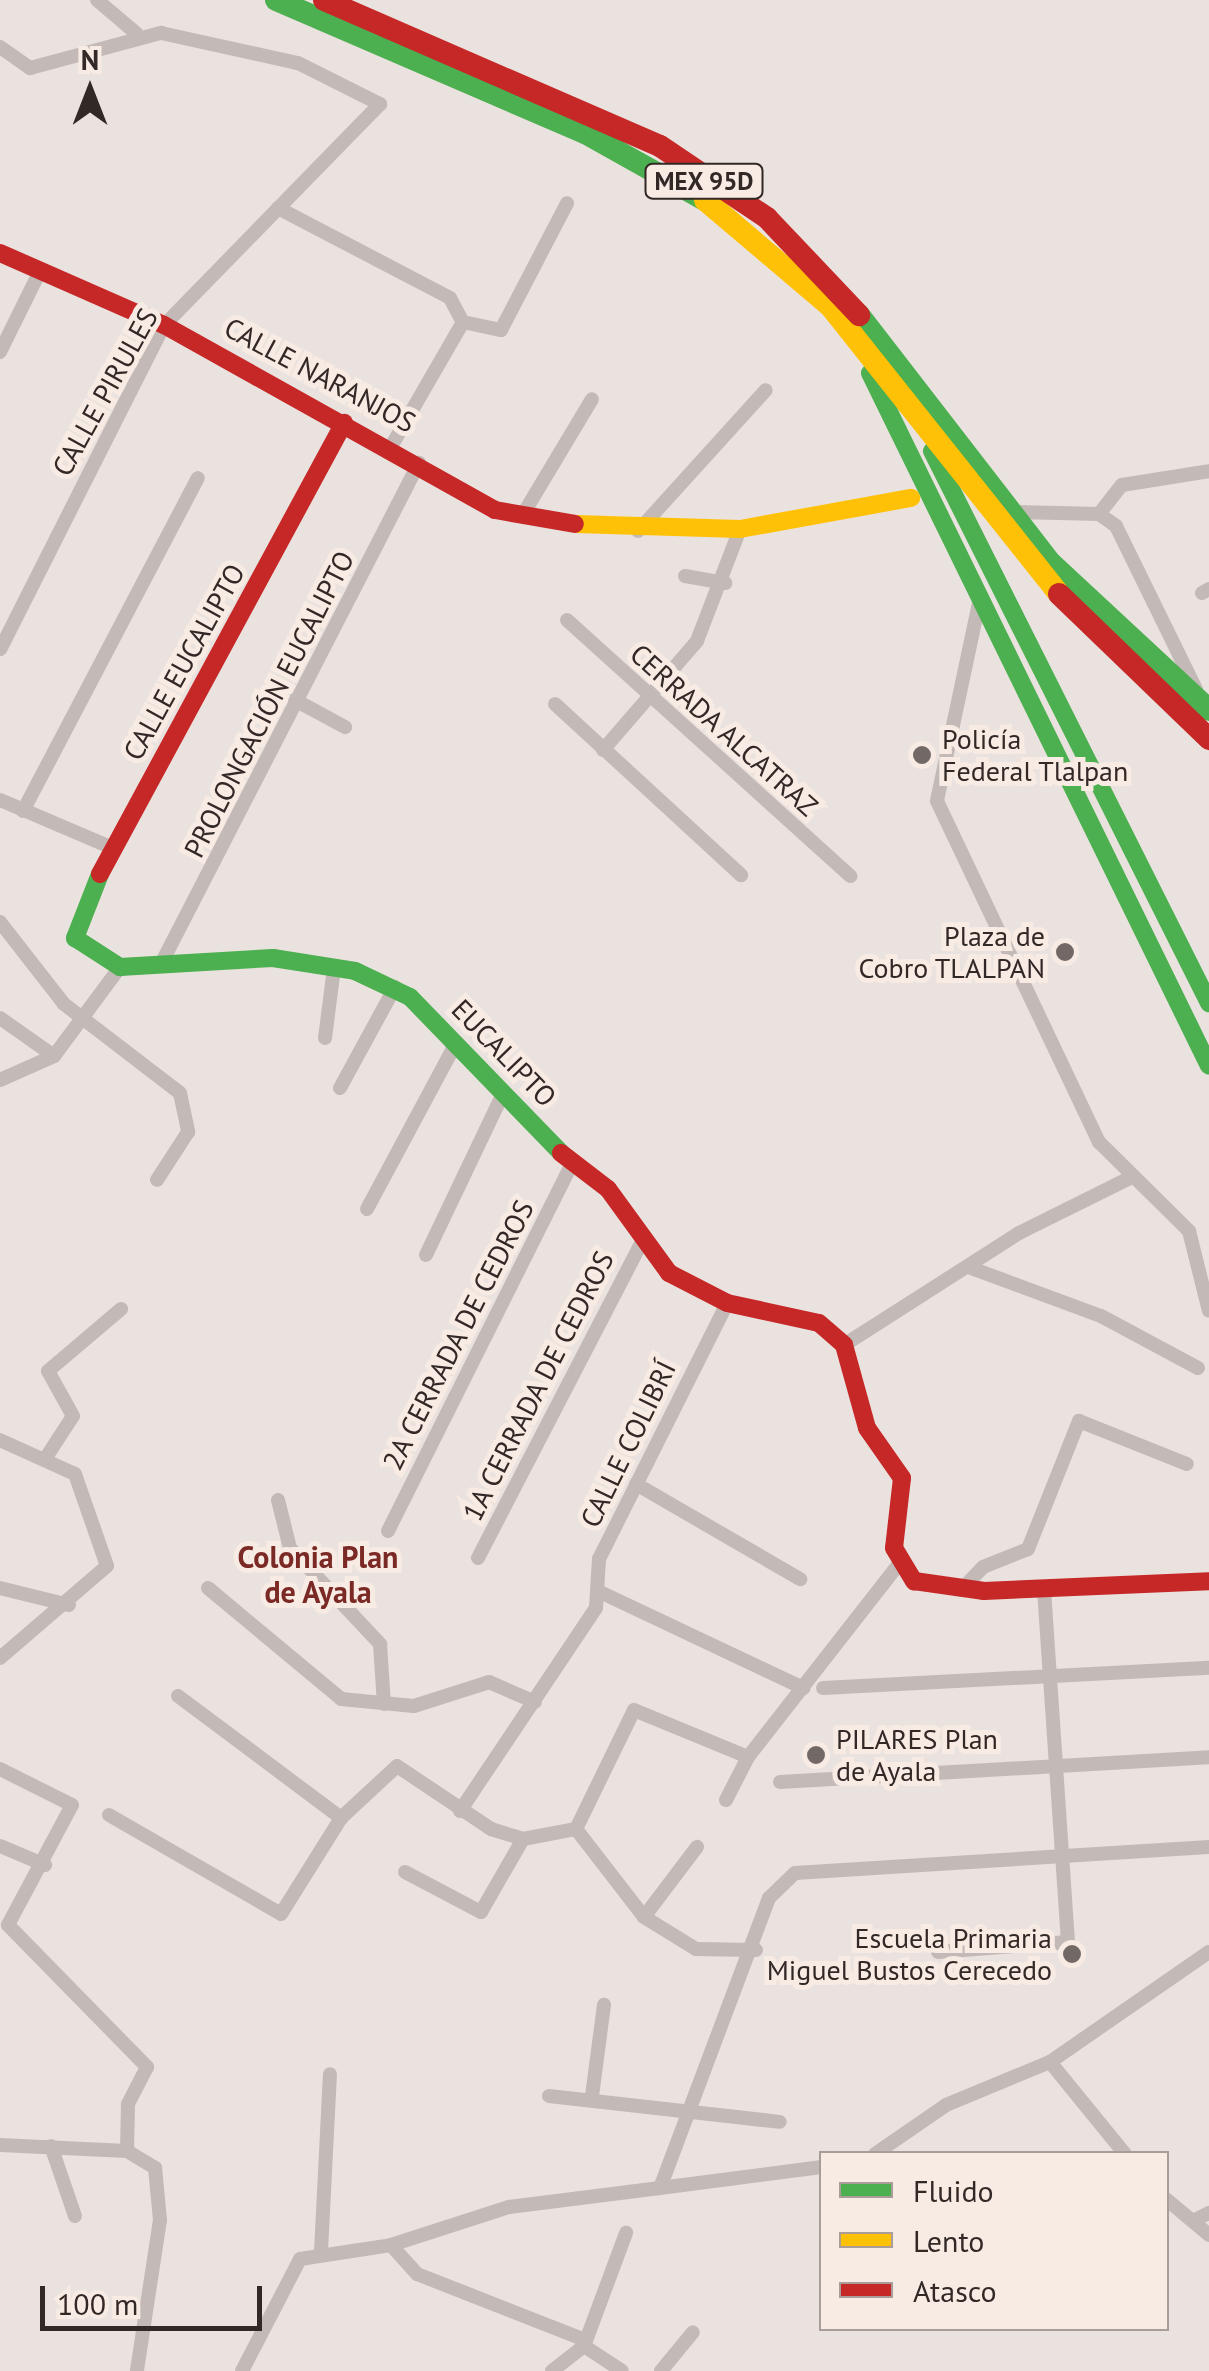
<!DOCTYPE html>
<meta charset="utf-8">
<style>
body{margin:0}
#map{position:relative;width:1209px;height:2371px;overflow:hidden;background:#eae2de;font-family:"PT Sans",sans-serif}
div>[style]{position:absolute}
.street>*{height:14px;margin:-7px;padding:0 7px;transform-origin:7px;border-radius:7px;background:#c3bab7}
.fast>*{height:18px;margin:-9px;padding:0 9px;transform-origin:9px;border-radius:9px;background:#4caf50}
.slow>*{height:18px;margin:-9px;padding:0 9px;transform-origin:9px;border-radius:9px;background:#ffc107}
.jam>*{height:18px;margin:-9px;padding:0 9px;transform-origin:9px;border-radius:9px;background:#c62828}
.fast-bridge>*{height:22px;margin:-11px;padding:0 11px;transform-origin:11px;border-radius:11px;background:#4caf50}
.slow-bridge>*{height:22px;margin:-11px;padding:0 11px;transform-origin:11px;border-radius:11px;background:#ffc107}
.jam-bridge>*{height:22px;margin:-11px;padding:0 11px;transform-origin:11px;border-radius:11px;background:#c62828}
.dots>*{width:28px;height:28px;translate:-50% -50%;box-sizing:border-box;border:5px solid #f7ebe4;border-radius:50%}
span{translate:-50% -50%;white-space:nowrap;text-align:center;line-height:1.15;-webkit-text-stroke:10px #f7ebe4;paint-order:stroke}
.shield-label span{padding:2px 8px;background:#f7ebe4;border:2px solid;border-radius:8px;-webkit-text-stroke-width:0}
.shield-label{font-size:25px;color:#322826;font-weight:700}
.street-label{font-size:28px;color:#322826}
.poi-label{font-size:28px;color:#322826}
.left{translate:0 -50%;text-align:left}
.right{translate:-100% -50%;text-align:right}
.neighbourhood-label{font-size:30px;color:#7b2925;font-weight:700}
.legend{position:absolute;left:819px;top:2151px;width:350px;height:180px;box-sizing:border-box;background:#f7ebe4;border:2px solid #a89d98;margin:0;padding:12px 18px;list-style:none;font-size:30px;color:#322826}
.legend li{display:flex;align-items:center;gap:20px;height:50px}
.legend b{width:50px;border:2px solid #a89d98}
.north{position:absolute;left:40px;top:40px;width:100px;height:100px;-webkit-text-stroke:8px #f7ebe4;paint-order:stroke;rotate:0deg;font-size:28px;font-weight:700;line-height:40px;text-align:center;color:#322826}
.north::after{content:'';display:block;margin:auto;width:35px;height:45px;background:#322826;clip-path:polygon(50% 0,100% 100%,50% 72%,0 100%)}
.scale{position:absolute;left:40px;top:2286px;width:222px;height:45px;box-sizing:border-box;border:5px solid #322826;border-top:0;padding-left:12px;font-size:30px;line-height:35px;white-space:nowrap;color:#322826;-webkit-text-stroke:8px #f7ebe4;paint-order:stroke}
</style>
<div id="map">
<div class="street">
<div style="left:97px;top:0;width:52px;rotate:40.4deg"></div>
<div style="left:0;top:47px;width:37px;rotate:35deg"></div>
<div style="left:30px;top:68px;width:136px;rotate:-15deg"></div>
<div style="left:161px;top:33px;width:140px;rotate:12.4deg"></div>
<div style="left:298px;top:63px;width:92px;rotate:26.6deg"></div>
<div style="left:380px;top:104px;width:309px;rotate:134.3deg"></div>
<div style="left:164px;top:325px;width:363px;rotate:116.8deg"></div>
<div style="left:278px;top:208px;width:194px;rotate:27.6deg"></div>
<div style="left:450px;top:298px;width:27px;rotate:62deg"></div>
<div style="left:463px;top:322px;width:39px;rotate:12deg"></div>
<div style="left:501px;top:330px;width:143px;rotate:-62.5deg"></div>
<div style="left:0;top:352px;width:90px;rotate:-63.7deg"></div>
<div style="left:392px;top:445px;width:142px;rotate:-60deg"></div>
<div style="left:1014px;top:512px;width:85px;rotate:1.3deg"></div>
<div style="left:1099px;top:514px;width:21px;rotate:35deg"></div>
<div style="left:1116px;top:526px;width:182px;rotate:63.9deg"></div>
<div style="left:1099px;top:514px;width:37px;rotate:-52deg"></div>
<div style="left:1122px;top:485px;width:88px;rotate:-9.1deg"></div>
<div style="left:522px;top:516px;width:136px;rotate:-59.1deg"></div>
<div style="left:638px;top:531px;width:190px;rotate:-47.8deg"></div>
<div style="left:685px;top:576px;width:41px;rotate:9.9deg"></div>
<div style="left:1202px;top:593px;width:8px;rotate:-30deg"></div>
<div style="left:979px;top:603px;width:202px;rotate:102deg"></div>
<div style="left:937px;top:801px;width:378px;rotate:64.6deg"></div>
<div style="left:1099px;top:1142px;width:127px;rotate:44.7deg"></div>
<div style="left:1189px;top:1231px;width:82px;rotate:76deg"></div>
<div style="left:567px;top:620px;width:382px;rotate:42.1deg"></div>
<div style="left:295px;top:700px;width:57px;rotate:28.4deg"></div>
<div style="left:555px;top:704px;width:253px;rotate:42.6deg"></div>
<div style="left:603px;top:750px;width:144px;rotate:-49.2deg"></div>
<div style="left:697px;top:641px;width:120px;rotate:-69deg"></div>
<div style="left:0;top:800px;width:125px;rotate:23.1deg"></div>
<div style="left:23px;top:811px;width:376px;rotate:-62.3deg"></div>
<div style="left:0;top:922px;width:104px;rotate:52deg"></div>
<div style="left:64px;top:1004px;width:146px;rotate:37.5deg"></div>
<div style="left:180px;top:1093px;width:40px;rotate:78deg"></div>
<div style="left:188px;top:1132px;width:57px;rotate:122.9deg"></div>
<div style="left:160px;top:966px;width:566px;rotate:-62.76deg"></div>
<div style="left:0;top:1018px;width:66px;rotate:35.1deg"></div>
<div style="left:325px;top:1038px;width:71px;rotate:-82.7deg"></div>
<div style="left:0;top:1080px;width:59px;rotate:-24deg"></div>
<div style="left:54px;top:1056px;width:111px;rotate:-53.4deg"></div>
<div style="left:340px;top:1088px;width:115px;rotate:-61.4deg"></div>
<div style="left:367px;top:1209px;width:184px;rotate:-61.8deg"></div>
<div style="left:426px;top:1255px;width:176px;rotate:-64.5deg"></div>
<div style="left:971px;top:1268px;width:139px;rotate:20.3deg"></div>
<div style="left:1101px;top:1316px;width:110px;rotate:28.2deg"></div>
<div style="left:844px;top:1345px;width:208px;rotate:-32.6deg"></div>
<div style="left:1019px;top:1233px;width:124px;rotate:-26.4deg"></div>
<div style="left:0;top:1440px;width:82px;rotate:24.4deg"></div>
<div style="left:75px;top:1474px;width:97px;rotate:70.8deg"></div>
<div style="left:107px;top:1566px;width:141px;rotate:139.3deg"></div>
<div style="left:45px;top:1459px;width:51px;rotate:-56.9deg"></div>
<div style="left:73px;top:1416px;width:51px;rotate:-119.1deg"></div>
<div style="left:48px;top:1371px;width:96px;rotate:-40.3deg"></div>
<div style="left:636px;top:1484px;width:190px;rotate:30.1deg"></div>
<div style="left:278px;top:1500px;width:49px;rotate:76deg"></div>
<div style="left:290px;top:1548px;width:132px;rotate:46.8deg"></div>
<div style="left:380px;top:1644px;width:60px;rotate:86.2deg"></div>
<div style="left:388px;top:1531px;width:414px;rotate:-63.4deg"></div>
<div style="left:478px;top:1558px;width:360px;rotate:-62.6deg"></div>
<div style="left:0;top:1588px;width:71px;rotate:13.8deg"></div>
<div style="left:208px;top:1588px;width:173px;rotate:39.8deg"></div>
<div style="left:341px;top:1699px;width:73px;rotate:5.5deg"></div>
<div style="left:414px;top:1706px;width:79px;rotate:-17.7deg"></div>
<div style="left:489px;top:1682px;width:50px;rotate:23.5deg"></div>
<div style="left:961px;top:1590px;width:32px;rotate:-46deg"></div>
<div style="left:983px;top:1567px;width:48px;rotate:-21.8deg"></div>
<div style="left:1028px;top:1549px;width:138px;rotate:-68.3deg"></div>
<div style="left:1079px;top:1421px;width:116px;rotate:21.7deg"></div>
<div style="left:600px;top:1592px;width:225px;rotate:25.3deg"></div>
<div style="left:823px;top:1688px;width:387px;rotate:-3deg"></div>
<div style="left:178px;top:1696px;width:204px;rotate:36.8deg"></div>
<div style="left:341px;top:1818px;width:76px;rotate:-42.9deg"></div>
<div style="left:397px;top:1766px;width:113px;rotate:33.8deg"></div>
<div style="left:491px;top:1829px;width:34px;rotate:17deg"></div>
<div style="left:523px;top:1839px;width:54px;rotate:-10.7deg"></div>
<div style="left:576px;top:1829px;width:111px;rotate:52.3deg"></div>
<div style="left:644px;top:1917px;width:61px;rotate:31.6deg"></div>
<div style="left:696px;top:1949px;width:60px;rotate:1deg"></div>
<div style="left:0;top:1769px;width:80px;rotate:26.6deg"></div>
<div style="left:72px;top:1805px;width:136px;rotate:118.1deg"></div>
<div style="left:8px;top:1925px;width:199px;rotate:45.6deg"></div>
<div style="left:147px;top:2067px;width:42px;rotate:117.2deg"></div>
<div style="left:128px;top:2104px;width:47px;rotate:91.2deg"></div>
<div style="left:780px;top:1782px;width:430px;rotate:-3.3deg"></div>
<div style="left:726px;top:1800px;width:48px;rotate:-62.9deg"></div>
<div style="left:748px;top:1757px;width:245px;rotate:-52deg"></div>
<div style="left:460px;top:1811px;width:244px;rotate:-56.2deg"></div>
<div style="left:596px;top:1608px;width:49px;rotate:-86.5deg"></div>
<div style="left:599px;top:1559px;width:286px;rotate:-63.4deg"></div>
<div style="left:109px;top:1815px;width:198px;rotate:29.9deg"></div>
<div style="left:281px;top:1914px;width:113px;rotate:-58deg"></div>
<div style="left:576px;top:1829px;width:132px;rotate:-64deg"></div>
<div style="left:634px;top:1710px;width:123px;rotate:22.4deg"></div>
<div style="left:0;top:1846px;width:49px;rotate:22.9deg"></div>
<div style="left:405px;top:1872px;width:86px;rotate:27.8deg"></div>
<div style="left:481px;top:1912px;width:84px;rotate:-60.1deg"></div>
<div style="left:644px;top:1917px;width:88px;rotate:-52.9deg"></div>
<div style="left:938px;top:1952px;width:130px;rotate:-4.4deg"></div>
<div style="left:1068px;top:1942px;width:354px;rotate:-93.9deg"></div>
<div style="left:1050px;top:2062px;width:119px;rotate:50.8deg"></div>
<div style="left:549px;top:2096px;width:232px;rotate:6.4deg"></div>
<div style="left:592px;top:2096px;width:92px;rotate:-82.5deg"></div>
<div style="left:0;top:2145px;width:127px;rotate:2.7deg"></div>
<div style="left:127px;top:2151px;width:33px;rotate:31deg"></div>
<div style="left:155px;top:2168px;width:52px;rotate:84.5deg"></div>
<div style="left:160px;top:2220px;width:153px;rotate:98.7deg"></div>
<div style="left:51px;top:2146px;width:74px;rotate:71.1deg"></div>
<div style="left:875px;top:2154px;width:86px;rotate:-34.6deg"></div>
<div style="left:946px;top:2105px;width:113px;rotate:-22.5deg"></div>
<div style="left:1050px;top:2062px;width:193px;rotate:-34.7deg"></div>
<div style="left:660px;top:2188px;width:163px;rotate:-7.4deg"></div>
<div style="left:1166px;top:2199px;width:56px;rotate:39.9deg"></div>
<div style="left:1195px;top:2220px;width:16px;rotate:-27deg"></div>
<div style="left:391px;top:2245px;width:39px;rotate:48deg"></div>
<div style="left:417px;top:2274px;width:180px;rotate:21.4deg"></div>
<div style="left:321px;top:2251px;width:177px;rotate:-87.1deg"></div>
<div style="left:584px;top:2346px;width:45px;rotate:33.3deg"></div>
<div style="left:242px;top:2371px;width:126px;rotate:-62.6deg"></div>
<div style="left:300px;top:2259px;width:92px;rotate:-8.7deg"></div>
<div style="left:391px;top:2245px;width:124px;rotate:-17.9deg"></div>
<div style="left:509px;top:2207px;width:152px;rotate:-7.2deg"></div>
<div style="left:660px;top:2188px;width:310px;rotate:-69.4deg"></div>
<div style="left:769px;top:1898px;width:36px;rotate:-44deg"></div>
<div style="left:795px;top:1873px;width:415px;rotate:-3.6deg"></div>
<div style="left:552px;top:2371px;width:41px;rotate:-38deg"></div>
<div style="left:584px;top:2346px;width:121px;rotate:-69.6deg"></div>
<div style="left:661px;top:2371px;width:50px;rotate:-50.6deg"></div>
</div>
<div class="fast">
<div style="left:870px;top:373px;width:771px;rotate:63.93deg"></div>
<div style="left:932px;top:451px;width:618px;rotate:63.35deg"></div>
<div style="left:100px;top:874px;width:69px;rotate:111.3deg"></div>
<div style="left:75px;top:938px;width:54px;rotate:32.8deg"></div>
<div style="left:120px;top:967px;width:153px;rotate:-3.4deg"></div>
<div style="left:273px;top:958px;width:83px;rotate:9deg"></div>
<div style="left:355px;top:971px;width:61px;rotate:25.3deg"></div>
<div style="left:410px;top:997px;width:217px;rotate:45.9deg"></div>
</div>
<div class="slow">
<div style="left:575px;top:524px;width:165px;rotate:1.7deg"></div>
<div style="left:740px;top:529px;width:174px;rotate:-10.3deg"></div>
</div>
<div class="jam">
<div style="left:0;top:253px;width:179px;rotate:23.7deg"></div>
<div style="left:164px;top:325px;width:379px;rotate:29.2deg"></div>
<div style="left:495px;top:510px;width:81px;rotate:9.9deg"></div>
<div style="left:100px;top:874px;width:513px;rotate:-61.59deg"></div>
<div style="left:561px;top:1153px;width:59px;rotate:37.5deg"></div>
<div style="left:608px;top:1189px;width:104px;rotate:54deg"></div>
<div style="left:669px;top:1273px;width:65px;rotate:27.3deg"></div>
<div style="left:727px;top:1303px;width:94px;rotate:12.3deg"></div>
<div style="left:819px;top:1323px;width:33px;rotate:41deg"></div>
<div style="left:844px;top:1345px;width:86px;rotate:74.5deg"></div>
<div style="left:867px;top:1428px;width:61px;rotate:55deg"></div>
<div style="left:902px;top:1478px;width:70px;rotate:96.5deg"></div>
<div style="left:894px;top:1548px;width:39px;rotate:59deg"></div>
<div style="left:914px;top:1581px;width:71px;rotate:8.1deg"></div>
<div style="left:984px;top:1591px;width:225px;rotate:-2.5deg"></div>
</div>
<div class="fast-bridge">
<div style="left:276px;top:0;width:336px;rotate:23.3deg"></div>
<div style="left:585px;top:133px;width:137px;rotate:29.2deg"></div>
<div style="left:859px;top:315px;width:314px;rotate:52.3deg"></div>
<div style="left:1051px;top:563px;width:216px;rotate:42.9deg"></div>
</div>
<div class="slow-bridge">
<div style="left:705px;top:200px;width:164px;rotate:40.3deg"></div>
<div style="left:830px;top:306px;width:368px;rotate:51.5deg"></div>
</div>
<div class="jam-bridge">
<div style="left:324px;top:0;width:366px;rotate:23.5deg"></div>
<div style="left:660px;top:146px;width:129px;rotate:33.9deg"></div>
<div style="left:767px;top:218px;width:134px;rotate:46.5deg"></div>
<div style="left:1059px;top:594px;width:209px;rotate:44deg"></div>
</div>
<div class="dots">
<div style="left:922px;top:755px;background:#726966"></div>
<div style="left:1065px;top:952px;background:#726966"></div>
<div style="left:816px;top:1755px;background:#726966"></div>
<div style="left:1072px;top:1954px;background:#726966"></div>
</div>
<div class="shield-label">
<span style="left:704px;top:181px">MEX 95D</span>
</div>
<div class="street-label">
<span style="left:320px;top:375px;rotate:28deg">CALLE NARANJOS</span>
<span style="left:105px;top:392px;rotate:-61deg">CALLE PIRULES</span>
<span style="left:184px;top:662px;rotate:-61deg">CALLE EUCALIPTO</span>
<span style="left:269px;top:704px;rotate:-63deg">PROLONGACIÓN EUCALIPTO</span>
<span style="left:724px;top:730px;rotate:42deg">CERRADA ALCATRAZ</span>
<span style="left:504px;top:1053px;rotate:46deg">EUCALIPTO</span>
<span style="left:458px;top:1335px;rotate:-63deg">2A CERRADA DE CEDROS</span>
<span style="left:538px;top:1386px;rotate:-63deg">1A CERRADA DE CEDROS</span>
<span style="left:628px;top:1444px;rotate:-64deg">CALLE COLIBRÍ</span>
</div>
<div class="poi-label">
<span class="left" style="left:942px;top:755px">Policía<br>Federal Tlalpan</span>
<span class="right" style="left:1045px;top:952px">Plaza de<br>Cobro TLALPAN</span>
<span class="left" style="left:836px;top:1755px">PILARES Plan<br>de Ayala</span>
<span class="right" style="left:1052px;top:1954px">Escuela Primaria<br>Miguel Bustos Cerecedo</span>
</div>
<div class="neighbourhood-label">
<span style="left:318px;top:1574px">Colonia Plan<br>de Ayala</span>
</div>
<ul class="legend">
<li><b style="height:12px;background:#4caf50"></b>Fluido</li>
<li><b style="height:12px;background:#ffc107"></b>Lento</li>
<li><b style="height:12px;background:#c62828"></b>Atasco</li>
</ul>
<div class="north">N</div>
<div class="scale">100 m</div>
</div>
